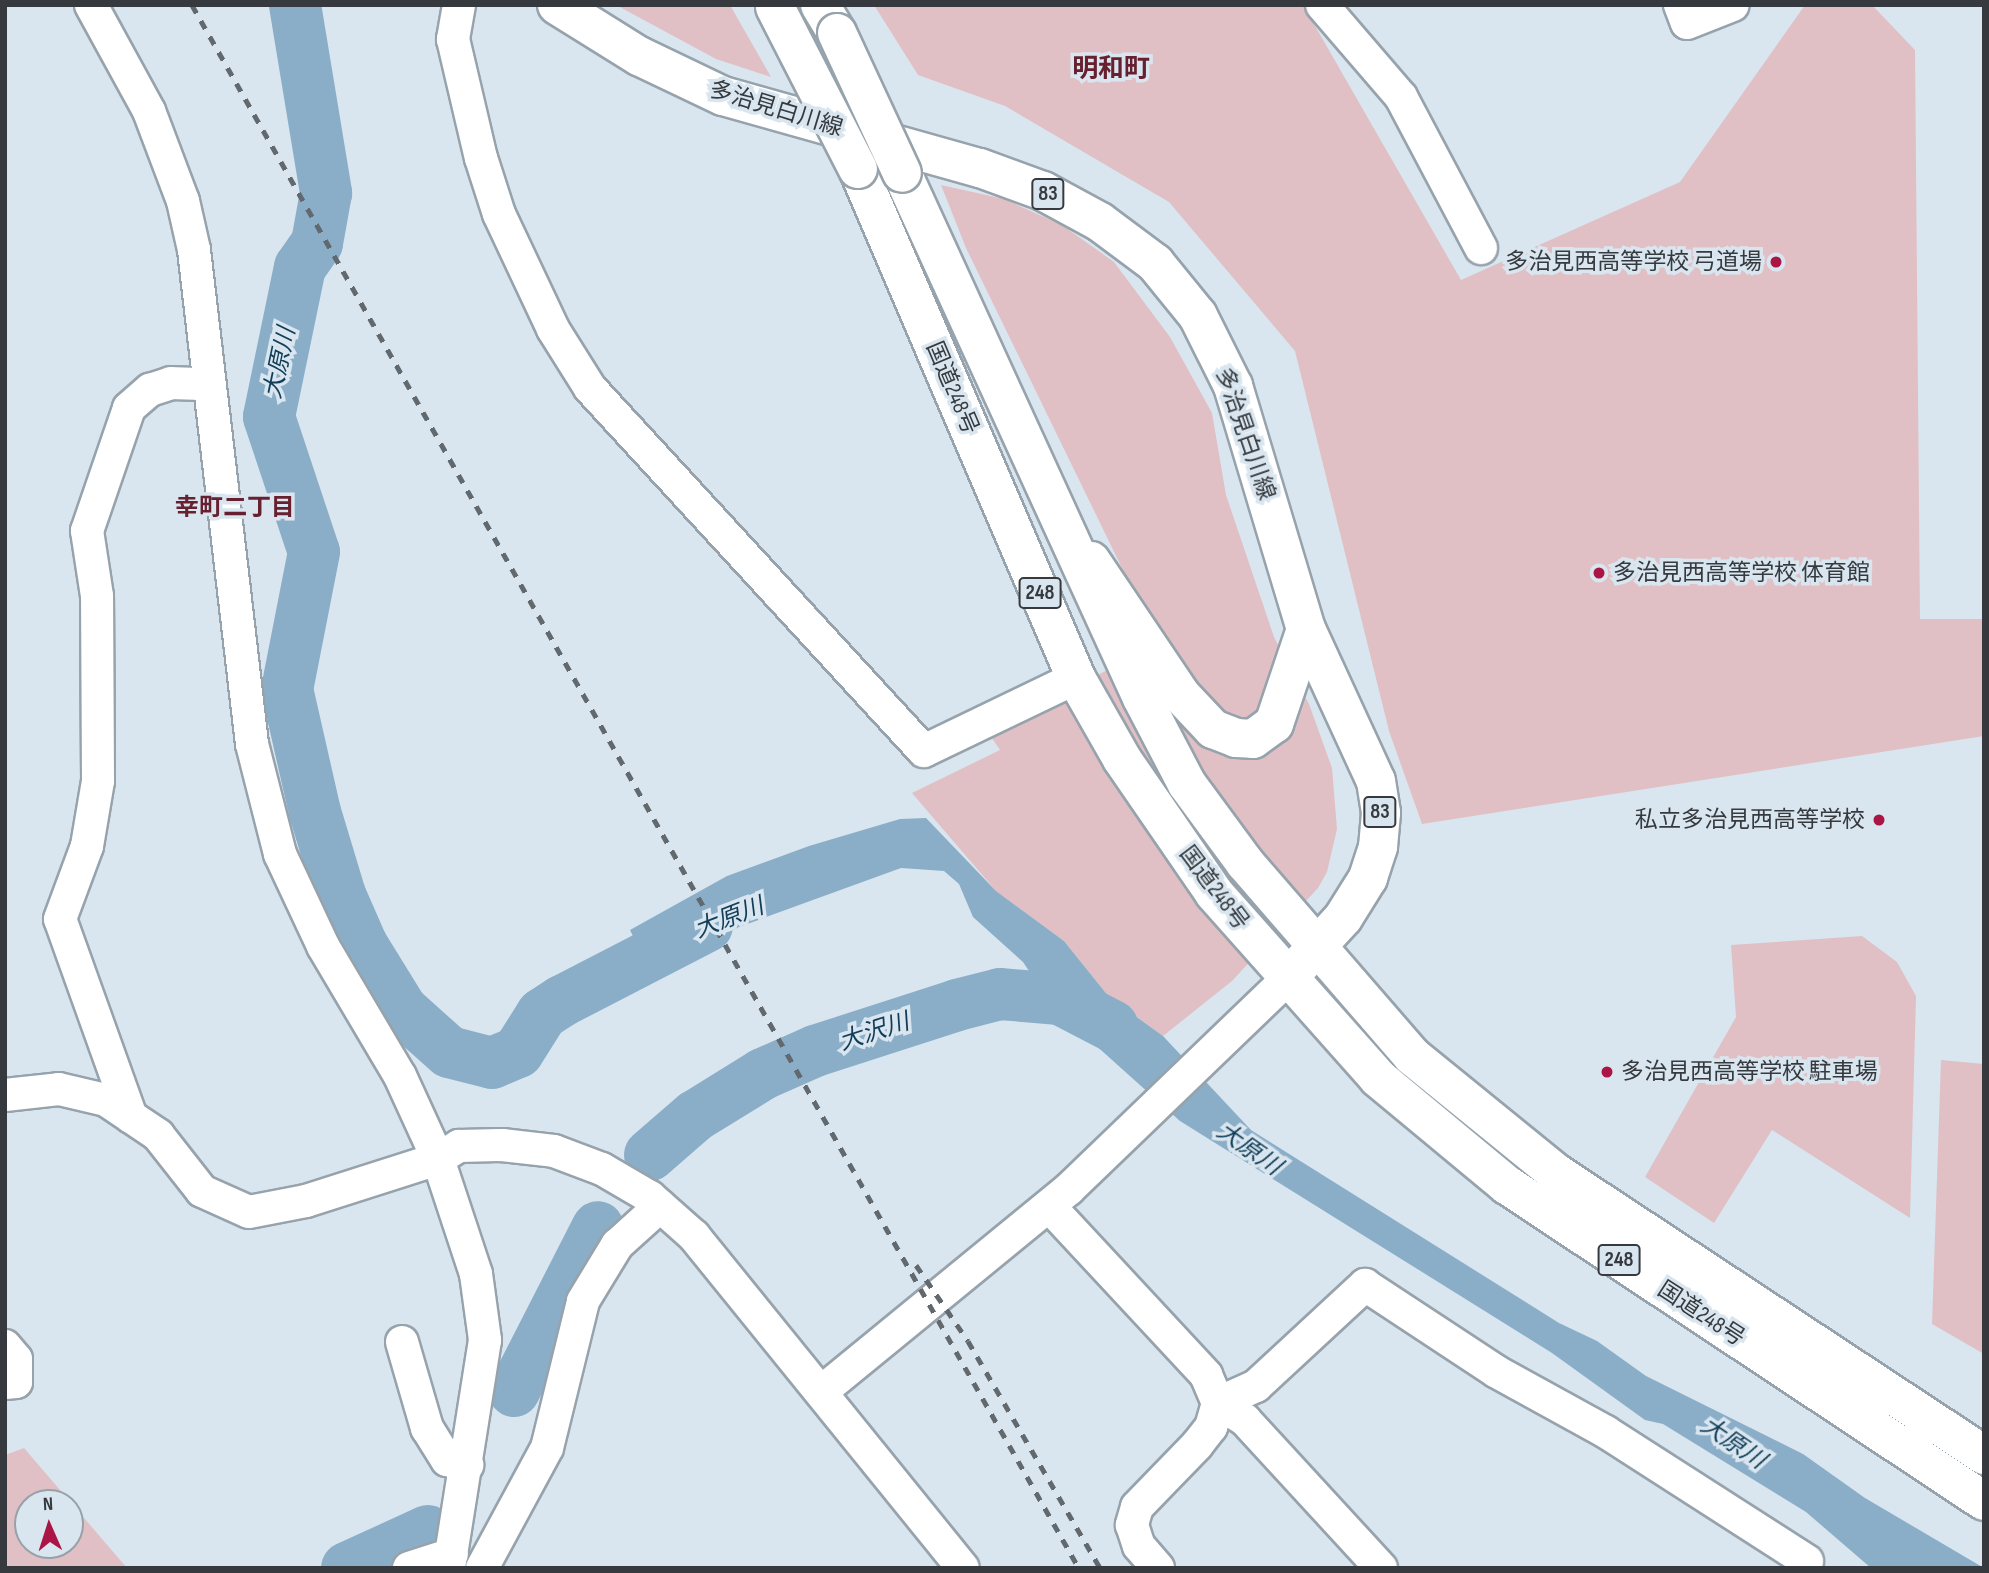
<!DOCTYPE html>
<meta charset="utf-8">
<style>
body{margin:0}
#map{position:relative;width:1989px;height:1573px;overflow:hidden;background:#d9e6ef;font-family:"Sofia Sans Condensed","Noto Sans JP",sans-serif}
div>[style]{position:absolute}
.green>*{inset:0;background:#e0c0c4}
.water>*{inset:0;background:#8baec8}
.river>*{height:52px;margin:-26px;padding:0 26px;transform-origin:26px;border-radius:26px;background:#8baec8}
.roads{filter:drop-shadow(2px 0 #97a3ac) drop-shadow(-2px 0 #97a3ac) drop-shadow(0 2px #97a3ac) drop-shadow(0 -2px #97a3ac)}
.minor>*{height:32px;margin:-16px;padding:0 16px;transform-origin:16px;border-radius:16px;background:#fff}
.major>*{height:38px;margin:-19px;padding:0 19px;transform-origin:19px;border-radius:19px;background:#fff}
.highway>*{height:38px;margin:-19px;padding:0 19px;transform-origin:19px;border-radius:19px;background:#fff}
.rail>*{height:5px;margin-top:-2.5px;transform-origin:0;background:repeating-linear-gradient(90deg,#62696e 0 9px,transparent 0 18px)}
.bridges{filter:drop-shadow(2px 0 #97a3ac) drop-shadow(-2px 0 #97a3ac) drop-shadow(0 2px #97a3ac) drop-shadow(0 -2px #97a3ac)}
.highway-bridge>*{height:38px;margin:-19px;padding:0 19px;transform-origin:19px;border-radius:19px;background:#fff}
.dots>*{width:19px;height:19px;translate:-50% -50%;box-sizing:border-box;border:4px solid #d9e6ef;border-radius:50%}
span{translate:-50% -50%;white-space:nowrap;text-align:center;line-height:1.15;-webkit-text-stroke:7px #d9e6ef;paint-order:stroke}
.shield-label span{padding:2px 5px;background:#d9e6ef;border:2px solid;border-radius:5px;-webkit-text-stroke-width:0}
.shield-label{font-size:21px;color:#363a3e;font-weight:700}
.street-label{font-size:23px;color:#363a3e}
.poi-label{font-size:23px;color:#363a3e}
.right{translate:-100% -50%;text-align:right}
.left{translate:0 -50%;text-align:left}
.water-label{font-size:24px;color:#113d58;font-style:italic}
.neighbourhood-label{font-size:24px;color:#662030;font-weight:700}
.quarter-label{font-size:26px;color:#662030;font-weight:700}
.frame{position:absolute;inset:0;border:7px solid #363a3e;pointer-events:none}
.north{position:absolute;left:14px;top:1489px;width:70px;height:70px;box-sizing:border-box;background:#d9e6ef;border:2px solid #98a1a8;border-radius:50%;rotate:357deg;font-size:19px;font-weight:700;line-height:28px;text-align:center;color:#363a3e}
.north::after{content:'';display:block;margin:auto;width:24px;height:32px;background:#aa1545;clip-path:polygon(50% 0,100% 100%,50% 72%,0 100%)}
</style>
<div id="map">
<div class="green">
<div style="clip-path:polygon(616px 5px,730px 5px,771px 77px,716px 59px)"></div>
<div style="clip-path:polygon(874px 5px,1303px 5px,1461px 280px,1680px 182px,1805px 5px,1872px 5px,1915px 50px,1920px 619px,1984px 619px,1984px 736px,1422px 824px,1389px 731px,1295px 351px,1169px 202px,1005px 106px,918px 75px)"></div>
<div style="clip-path:polygon(941px 185px,1004px 199px,1062px 225px,1114px 262px,1170px 337px,1212px 413px,1226px 495px,1274px 637px,1309px 704px,1332px 768px,1337px 829px,1327px 872px,1318px 888px,1232px 981px,1163px 1036px,1109px 997px,1064px 941px,996px 891px,912px 793px,1000px 750px,987px 731px,1159px 644px,966px 248px)"></div>
<div style="clip-path:polygon(1862px 936px,1897px 962px,1916px 996px,1910px 1218px,1772px 1130px,1714px 1223px,1645px 1177px,1736px 1017px,1731px 945px)"></div>
<div style="clip-path:polygon(1941px 1060px,1984px 1064px,1984px 1354px,1932px 1324px)"></div>
<div style="clip-path:polygon(evenodd,24px 1448px,127px 1568px,5px 1568px,5px 1455px,24px 1448px,70px 1503px,70px 1545px,28px 1545px,28px 1503px,70px 1503px)"></div>
</div>
<div class="water">
<div style="clip-path:polygon(926px 818px,996px 891px,1064px 941px,1109px 997px,1163px 1036px,1251px 1130px,1559px 1323px,1597px 1341px,1646px 1376px,1803px 1454px,1865px 1498px,1984px 1568px,1871px 1568px,1806px 1512px,1663px 1424px,1645px 1420px,1552px 1353px,1180px 1121px,1053px 1007px,1023px 962px,973px 917px,959px 884px,944px 871px,901px 868px,739px 927px,650px 971px,630px 930px,727px 876px,809px 846px,900px 819px)"></div>
</div>
<div class="river">
<div style="left:295px;top:5px;width:191px;rotate:80.6deg"></div>
<div style="left:326px;top:193px;width:51px;rotate:100.2deg"></div>
<div style="left:317px;top:243px;width:29px;rotate:125deg"></div>
<div style="left:300px;top:267px;width:153px;rotate:101.7deg"></div>
<div style="left:269px;top:417px;width:142px;rotate:71.6deg"></div>
<div style="left:314px;top:552px;width:140px;rotate:101.1deg"></div>
<div style="left:287px;top:689px;width:126px;rotate:77.2deg"></div>
<div style="left:315px;top:812px;width:87px;rotate:73.2deg"></div>
<div style="left:340px;top:895px;width:55px;rotate:66.3deg"></div>
<div style="left:362px;top:945px;width:76px;rotate:58.4deg"></div>
<div style="left:402px;top:1010px;width:63px;rotate:41.8deg"></div>
<div style="left:449px;top:1052px;width:44px;rotate:14.3deg"></div>
<div style="left:492px;top:1063px;width:28px;rotate:-23deg"></div>
<div style="left:518px;top:1052px;width:45px;rotate:-57.7deg"></div>
<div style="left:542px;top:1014px;width:24px;rotate:-33deg"></div>
<div style="left:562px;top:1001px;width:163px;rotate:-27.3deg"></div>
<div style="left:650px;top:1155px;width:60px;rotate:-40.9deg"></div>
<div style="left:695px;top:1116px;width:80px;rotate:-31.7deg"></div>
<div style="left:763px;top:1074px;width:57px;rotate:-23.9deg"></div>
<div style="left:815px;top:1051px;width:149px;rotate:-17.9deg"></div>
<div style="left:957px;top:1005px;width:44px;rotate:-14.3deg"></div>
<div style="left:1000px;top:994px;width:60px;rotate:4.8deg"></div>
<div style="left:1060px;top:999px;width:59px;rotate:27.4deg"></div>
<div style="left:514px;top:1391px;width:184px;rotate:-62.9deg"></div>
<div style="left:347px;top:1568px;width:89px;rotate:-24.6deg"></div>
</div>
<div class="roads">
<div class="minor">
<div style="left:91px;top:5px;width:121px;rotate:61.3deg"></div>
<div style="left:149px;top:111px;width:96px;rotate:69.3deg"></div>
<div style="left:183px;top:201px;width:50px;rotate:77.3deg"></div>
<div style="left:194px;top:250px;width:497px;rotate:83.3deg"></div>
<div style="left:252px;top:744px;width:114px;rotate:75.7deg"></div>
<div style="left:280px;top:854px;width:102px;rotate:64.9deg"></div>
<div style="left:323px;top:946px;width:151px;rotate:59.4deg"></div>
<div style="left:400px;top:1076px;width:91px;rotate:65.4deg"></div>
<div style="left:438px;top:1159px;width:121px;rotate:71.7deg"></div>
<div style="left:476px;top:1274px;width:67px;rotate:82.2deg"></div>
<div style="left:485px;top:1340px;width:231px;rotate:99deg"></div>
<div style="left:459px;top:5px;width:35px;rotate:100deg"></div>
<div style="left:453px;top:39px;width:122px;rotate:76.8deg"></div>
<div style="left:481px;top:158px;width:59px;rotate:72.2deg"></div>
<div style="left:499px;top:214px;width:127px;rotate:64.8deg"></div>
<div style="left:553px;top:329px;width:70px;rotate:57.9deg"></div>
<div style="left:590px;top:388px;width:493px;rotate:47.4deg"></div>
<div style="left:924px;top:751px;width:169px;rotate:-25.7deg"></div>
<div style="left:1322px;top:5px;width:121px;rotate:49.3deg"></div>
<div style="left:1401px;top:97px;width:171px;rotate:62.1deg"></div>
<div style="left:1680px;top:5px;width:19px;rotate:69deg"></div>
<div style="left:1687px;top:23px;width:49px;rotate:-21.4deg"></div>
<div style="left:5px;top:1095px;width:54px;rotate:-6.3deg"></div>
<div style="left:59px;top:1089px;width:48px;rotate:13.2deg"></div>
<div style="left:106px;top:1100px;width:63px;rotate:33.9deg"></div>
<div style="left:158px;top:1135px;width:71px;rotate:51.8deg"></div>
<div style="left:202px;top:1191px;width:51px;rotate:24.1deg"></div>
<div style="left:249px;top:1212px;width:58px;rotate:-10.9deg"></div>
<div style="left:306px;top:1201px;width:139px;rotate:-17.7deg"></div>
<div style="left:438px;top:1159px;width:25px;rotate:-32deg"></div>
<div style="left:459px;top:1146px;width:43px;rotate:-1.3deg"></div>
<div style="left:502px;top:1145px;width:52px;rotate:6.6deg"></div>
<div style="left:554px;top:1151px;width:51px;rotate:20.6deg"></div>
<div style="left:602px;top:1169px;width:56px;rotate:30.3deg"></div>
<div style="left:650px;top:1197px;width:59px;rotate:41.6deg"></div>
<div style="left:694px;top:1236px;width:427px;rotate:51deg"></div>
<div style="left:131px;top:1117px;width:210px;rotate:-109.7deg"></div>
<div style="left:60px;top:919px;width:78px;rotate:-69.7deg"></div>
<div style="left:87px;top:846px;width:66px;rotate:-80.4deg"></div>
<div style="left:98px;top:781px;width:185px;rotate:-90.3deg"></div>
<div style="left:97px;top:596px;width:66px;rotate:-98.7deg"></div>
<div style="left:87px;top:531px;width:130px;rotate:-71.1deg"></div>
<div style="left:129px;top:408px;width:28px;rotate:-41deg"></div>
<div style="left:150px;top:390px;width:22px;rotate:-18deg"></div>
<div style="left:171px;top:383px;width:38px;rotate:2deg"></div>
<div style="left:1049px;top:1206px;width:231px;rotate:47.1deg"></div>
<div style="left:1206px;top:1375px;width:30px;rotate:67deg"></div>
<div style="left:1218px;top:1403px;width:25px;rotate:106deg"></div>
<div style="left:1211px;top:1427px;width:23px;rotate:128deg"></div>
<div style="left:1197px;top:1445px;width:86px;rotate:134.1deg"></div>
<div style="left:1137px;top:1507px;width:19px;rotate:106deg"></div>
<div style="left:1132px;top:1525px;width:22px;rotate:72deg"></div>
<div style="left:1139px;top:1546px;width:29px;rotate:49deg"></div>
<div style="left:402px;top:1342px;width:90px;rotate:73.8deg"></div>
<div style="left:427px;top:1428px;width:38px;rotate:58deg"></div>
<div style="left:447px;top:1460px;width:21px;rotate:14deg"></div>
<div style="left:5px;top:1346px;width:17px;rotate:50deg"></div>
<div style="left:16px;top:1359px;width:23px;rotate:90deg"></div>
<div style="left:16px;top:1382px;width:11px;rotate:175deg"></div>
<div style="left:821px;top:1392px;width:320px;rotate:-39.3deg"></div>
<div style="left:1069px;top:1189px;width:303px;rotate:-43.9deg"></div>
<div style="left:1218px;top:1403px;width:42px;rotate:-24.1deg"></div>
<div style="left:1256px;top:1386px;width:149px;rotate:-42.8deg"></div>
<div style="left:1365px;top:1285px;width:158px;rotate:33.4deg"></div>
<div style="left:1497px;top:1372px;width:124px;rotate:28.8deg"></div>
<div style="left:1606px;top:1432px;width:239px;rotate:32.7deg"></div>
<div style="left:1218px;top:1403px;width:32px;rotate:32deg"></div>
<div style="left:1245px;top:1420px;width:201px;rotate:47.4deg"></div>
<div style="left:409px;top:1568px;width:45px;rotate:-18deg"></div>
<div style="left:482px;top:1568px;width:136px;rotate:-61.6deg"></div>
<div style="left:547px;top:1448px;width:151px;rotate:-76.2deg"></div>
<div style="left:583px;top:1301px;width:66px;rotate:-58.7deg"></div>
<div style="left:617px;top:1245px;width:58px;rotate:-42.2deg"></div>
</div>
<div class="major">
<div style="left:557px;top:5px;width:97px;rotate:31.9deg"></div>
<div style="left:639px;top:56px;width:93px;rotate:25.5deg"></div>
<div style="left:723px;top:96px;width:267px;rotate:15.7deg"></div>
<div style="left:980px;top:168px;width:67px;rotate:20.1deg"></div>
<div style="left:1043px;top:191px;width:65px;rotate:28.5deg"></div>
<div style="left:1100px;top:222px;width:69px;rotate:36.7deg"></div>
<div style="left:1155px;top:263px;width:68px;rotate:50.9deg"></div>
<div style="left:1198px;top:316px;width:78px;rotate:63.4deg"></div>
<div style="left:1233px;top:386px;width:254px;rotate:73.3deg"></div>
<div style="left:1306px;top:629px;width:167px;rotate:65.3deg"></div>
<div style="left:1376px;top:781px;width:32px;rotate:81deg"></div>
<div style="left:1381px;top:813px;width:34px;rotate:95deg"></div>
<div style="left:1378px;top:847px;width:33px;rotate:108deg"></div>
<div style="left:1368px;top:878px;width:47px;rotate:122deg"></div>
<div style="left:1343px;top:918px;width:83px;rotate:132.6deg"></div>
<div style="left:1091px;top:561px;width:161px;rotate:56.1deg"></div>
<div style="left:1181px;top:695px;width:47px;rotate:46.7deg"></div>
<div style="left:1213px;top:729px;width:25px;rotate:21deg"></div>
<div style="left:1236px;top:738px;width:17px;rotate:3deg"></div>
<div style="left:1253px;top:739px;width:26px;rotate:-36deg"></div>
<div style="left:1274px;top:724px;width:100px;rotate:-71.4deg"></div>
</div>
<div class="highway">
<div style="left:820px;top:5px;width:33px;rotate:59deg"></div>
<div style="left:858px;top:169px;width:554px;rotate:66.81deg"></div>
<div style="left:1076px;top:678px;width:93px;rotate:60.4deg"></div>
<div style="left:1122px;top:759px;width:163px;rotate:55.5deg"></div>
<div style="left:1214px;top:893px;width:247px;rotate:48.4deg"></div>
<div style="left:1378px;top:1078px;width:168px;rotate:39.7deg"></div>
<div style="left:1507px;top:1185px;width:572px;rotate:33.52deg"></div>
<div style="left:902px;top:173px;width:577px;rotate:65.43deg"></div>
<div style="left:1142px;top:698px;width:97px;rotate:62.4deg"></div>
<div style="left:1187px;top:784px;width:98px;rotate:53.7deg"></div>
<div style="left:1245px;top:863px;width:255px;rotate:49.1deg"></div>
<div style="left:1412px;top:1056px;width:186px;rotate:39.1deg"></div>
<div style="left:1556px;top:1173px;width:513px;rotate:33.38deg"></div>
</div>
</div>
<div class="rail">
<div style="left:192px;top:5px;width:1797px;rotate:60.43deg"></div>
<div style="left:916px;top:1265px;width:92px;rotate:55.6deg"></div>
<div style="left:968px;top:1341px;width:263px;rotate:59.8deg"></div>
</div>
<div class="bridges">
<div class="highway-bridge">
<div style="left:775px;top:7px;width:182px;rotate:62.9deg"></div>
<div style="left:837px;top:33px;width:154px;rotate:65.1deg"></div>
</div>
</div>
<div class="dots">
<div style="left:1776px;top:262px;background:#aa1545"></div>
<div style="left:1599px;top:573px;background:#aa1545"></div>
<div style="left:1879px;top:820px;background:#aa1545"></div>
<div style="left:1607px;top:1072px;background:#aa1545"></div>
</div>
<div class="shield-label">
<span style="left:1048px;top:194px">83</span>
<span style="left:1040px;top:593px">248</span>
<span style="left:1380px;top:812px">83</span>
<span style="left:1619px;top:1260px">248</span>
</div>
<div class="street-label">
<span style="left:776px;top:109px;rotate:17deg">多治見白川線</span>
<span style="left:952px;top:388px;rotate:67deg">国道248号</span>
<span style="left:1245px;top:434px;rotate:71deg">多治見白川線</span>
<span style="left:1214px;top:888px;rotate:53deg">国道248号</span>
<span style="left:1701px;top:1314px;rotate:33deg">国道248号</span>
</div>
<div class="poi-label">
<span class="right" style="left:1762px;top:262px">多治見西高等学校 弓道場</span>
<span class="left" style="left:1613px;top:573px">多治見西高等学校 体育館</span>
<span class="right" style="left:1865px;top:820px">私立多治見西高等学校</span>
<span class="left" style="left:1621px;top:1072px">多治見西高等学校 駐車場</span>
</div>
<div class="water-label">
<span style="left:280px;top:363px;rotate:-78deg">大原川</span>
<span style="left:729px;top:918px;rotate:-21deg">大原川</span>
<span style="left:874px;top:1032px;rotate:-18deg">大沢川</span>
<span style="left:1249px;top:1149px;rotate:35deg">大原川</span>
<span style="left:1733px;top:1443px;rotate:34deg">大原川</span>
</div>
<div class="neighbourhood-label">
<span style="left:235px;top:508px">幸町二丁目</span>
</div>
<div class="quarter-label">
<span style="left:1111px;top:70px">明和町</span>
</div>
<div class="frame"></div>
<div class="north">N</div>
</div>
